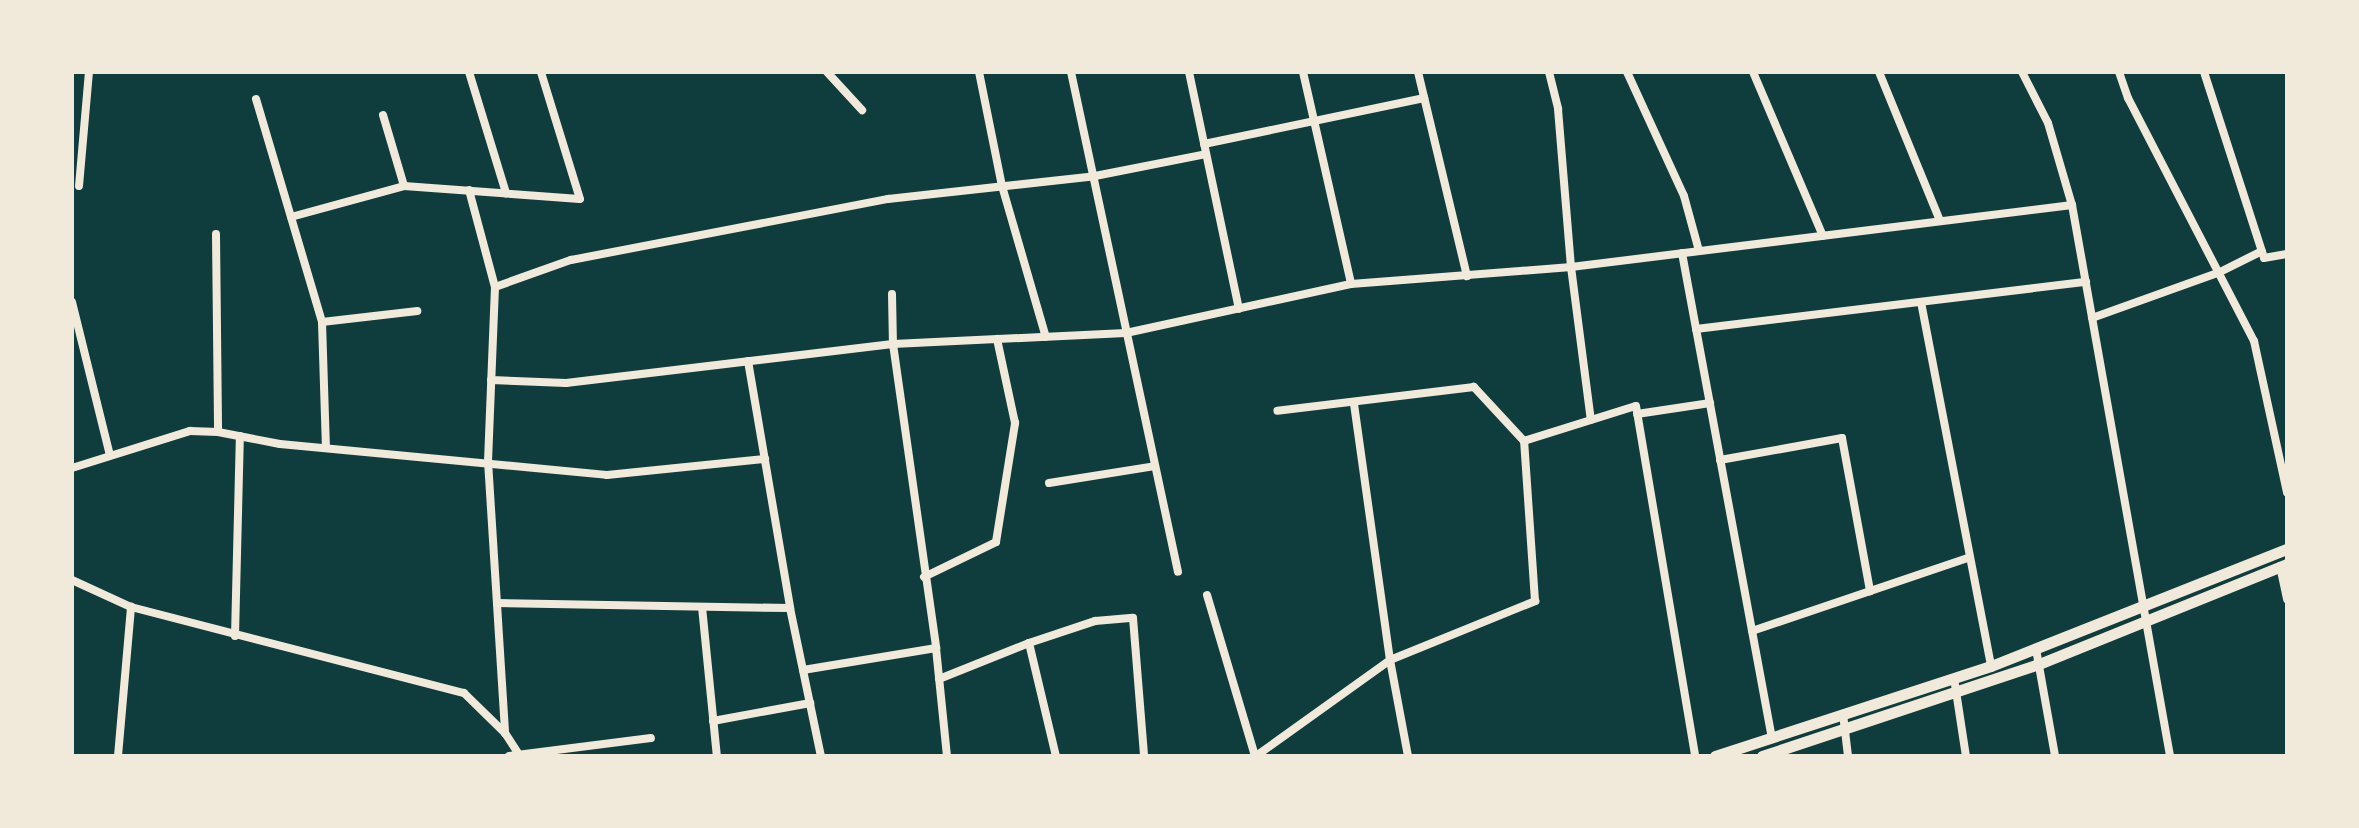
<!DOCTYPE html>
<style>
body{margin:0}
#map{position:relative;width:2359px;height:828px;overflow:hidden;background:#0f3d3e;font-family:Quicksand,sans-serif}
div>[style]{position:absolute}
.minor>*{height:8px;margin:-4px;padding:0 4px;transform-origin:4px;border-radius:4px;background:#f1e9da}
.secondary>*{height:11px;margin:-5.5px;padding:0 5.5px;transform-origin:5.5px;border-radius:5.5px;background:#f1e9da}
span{translate:-50% -50%;white-space:nowrap;text-align:center;line-height:1.15;-webkit-text-stroke:8px #f1e9da;paint-order:stroke}
.frame{position:absolute;inset:0;border:74px solid #f1e9da;pointer-events:none}
</style>
<div id="map">
<div class="minor">
<div style="left:469px;top:72px;width:127px;rotate:73deg"></div>
<div style="left:827px;top:72px;width:52px;rotate:47.4deg"></div>
<div style="left:979px;top:72px;width:116px;rotate:78.6deg"></div>
<div style="left:1002px;top:186px;width:157px;rotate:73.8deg"></div>
<div style="left:1071px;top:72px;width:511px;rotate:77.92deg"></div>
<div style="left:1189px;top:72px;width:242px;rotate:78.1deg"></div>
<div style="left:1303px;top:72px;width:217px;rotate:77.2deg"></div>
<div style="left:1418px;top:72px;width:210px;rotate:76.5deg"></div>
<div style="left:1549px;top:72px;width:38px;rotate:76deg"></div>
<div style="left:1558px;top:109px;width:159px;rotate:85.3deg"></div>
<div style="left:1571px;top:267px;width:154px;rotate:82.6deg"></div>
<div style="left:1627px;top:72px;width:136px;rotate:65.3deg"></div>
<div style="left:1684px;top:196px;width:57px;rotate:74.7deg"></div>
<div style="left:1753px;top:72px;width:178px;rotate:66.9deg"></div>
<div style="left:1879px;top:72px;width:161px;rotate:67.7deg"></div>
<div style="left:2022px;top:72px;width:57px;rotate:63deg"></div>
<div style="left:2048px;top:123px;width:85px;rotate:73.7deg"></div>
<div style="left:2072px;top:205px;width:560px;rotate:79.91deg"></div>
<div style="left:2119px;top:72px;width:28px;rotate:71deg"></div>
<div style="left:2128px;top:98px;width:274px;rotate:62.6deg"></div>
<div style="left:2254px;top:341px;width:155px;rotate:77.7deg"></div>
<div style="left:2204px;top:72px;width:195px;rotate:72.1deg"></div>
<div style="left:2264px;top:258px;width:23px;rotate:-10deg"></div>
<div style="left:256px;top:99px;width:233px;rotate:73.5deg"></div>
<div style="left:322px;top:322px;width:126px;rotate:88.2deg"></div>
<div style="left:383px;top:115px;width:74px;rotate:73.5deg"></div>
<div style="left:1204px;top:144px;width:225px;rotate:-11.8deg"></div>
<div style="left:79px;top:186px;width:114px;rotate:-85deg"></div>
<div style="left:469px;top:190px;width:100px;rotate:75deg"></div>
<div style="left:495px;top:287px;width:174px;rotate:92.3deg"></div>
<div style="left:488px;top:461px;width:273px;rotate:86.4deg"></div>
<div style="left:291px;top:217px;width:117px;rotate:-15.3deg"></div>
<div style="left:404px;top:186px;width:176px;rotate:4.2deg"></div>
<div style="left:580px;top:199px;width:133px;rotate:-107.1deg"></div>
<div style="left:216px;top:234px;width:198px;rotate:89.4deg"></div>
<div style="left:1682px;top:253px;width:492px;rotate:79.5deg"></div>
<div style="left:495px;top:287px;width:81px;rotate:-19.6deg"></div>
<div style="left:571px;top:260px;width:323px;rotate:-10.9deg"></div>
<div style="left:888px;top:199px;width:208px;rotate:-6.3deg"></div>
<div style="left:1095px;top:176px;width:113px;rotate:-11.2deg"></div>
<div style="left:892px;top:294px;width:50px;rotate:88.9deg"></div>
<div style="left:893px;top:344px;width:307px;rotate:81.9deg"></div>
<div style="left:936px;top:648px;width:109px;rotate:84.2deg"></div>
<div style="left:72px;top:302px;width:158px;rotate:76.1deg"></div>
<div style="left:1921px;top:302px;width:371px;rotate:79.1deg"></div>
<div style="left:2092px;top:318px;width:134px;rotate:-19.7deg"></div>
<div style="left:2218px;top:273px;width:49px;rotate:-26.6deg"></div>
<div style="left:322px;top:322px;width:96px;rotate:-6.6deg"></div>
<div style="left:1696px;top:329px;width:393px;rotate:-6.9deg"></div>
<div style="left:748px;top:361px;width:251px;rotate:80.3deg"></div>
<div style="left:790px;top:608px;width:151px;rotate:78.2deg"></div>
<div style="left:491px;top:380px;width:75px;rotate:2.3deg"></div>
<div style="left:566px;top:383px;width:329px;rotate:-6.8deg"></div>
<div style="left:893px;top:344px;width:233px;rotate:-2.7deg"></div>
<div style="left:1126px;top:333px;width:230px;rotate:-12.3deg"></div>
<div style="left:1351px;top:284px;width:221px;rotate:-4.4deg"></div>
<div style="left:1571px;top:267px;width:505px;rotate:-7.05deg"></div>
<div style="left:1354px;top:404px;width:259px;rotate:82deg"></div>
<div style="left:1390px;top:660px;width:98px;rotate:79.4deg"></div>
<div style="left:1637px;top:414px;width:74px;rotate:-8.6deg"></div>
<div style="left:1524px;top:441px;width:117px;rotate:-17.4deg"></div>
<div style="left:1636px;top:406px;width:355px;rotate:80.4deg"></div>
<div style="left:1720px;top:460px;width:124px;rotate:-10.2deg"></div>
<div style="left:1842px;top:438px;width:156px;rotate:79.6deg"></div>
<div style="left:72px;top:468px;width:124px;rotate:-17.4deg"></div>
<div style="left:190px;top:431px;width:28px;rotate:2deg"></div>
<div style="left:218px;top:432px;width:63px;rotate:11deg"></div>
<div style="left:280px;top:444px;width:328px;rotate:5.4deg"></div>
<div style="left:607px;top:475px;width:159px;rotate:-5.8deg"></div>
<div style="left:1049px;top:483px;width:107px;rotate:-9.1deg"></div>
<div style="left:2280px;top:566px;width:34px;rotate:78deg"></div>
<div style="left:924px;top:577px;width:80px;rotate:-25.9deg"></div>
<div style="left:996px;top:542px;width:121px;rotate:-80.9deg"></div>
<div style="left:1015px;top:423px;width:86px;rotate:-102.1deg"></div>
<div style="left:72px;top:580px;width:65px;rotate:24.6deg"></div>
<div style="left:131px;top:607px;width:344px;rotate:14.5deg"></div>
<div style="left:464px;top:693px;width:57px;rotate:44.3deg"></div>
<div style="left:505px;top:733px;width:27px;rotate:57deg"></div>
<div style="left:1207px;top:595px;width:168px;rotate:73.4deg"></div>
<div style="left:497px;top:603px;width:293px;rotate:1deg"></div>
<div style="left:702px;top:607px;width:150px;rotate:84.3deg"></div>
<div style="left:1752px;top:631px;width:230px;rotate:-18.7deg"></div>
<div style="left:235px;top:636px;width:200px;rotate:-88.6deg"></div>
<div style="left:1029px;top:643px;width:116px;rotate:76.6deg"></div>
<div style="left:2036px;top:649px;width:109px;rotate:79.9deg"></div>
<div style="left:803px;top:670px;width:135px;rotate:-9.4deg"></div>
<div style="left:1954px;top:678px;width:79px;rotate:81.3deg"></div>
<div style="left:939px;top:679px;width:97px;rotate:-21.8deg"></div>
<div style="left:1029px;top:643px;width:70px;rotate:-18.4deg"></div>
<div style="left:1095px;top:621px;width:38px;rotate:-5deg"></div>
<div style="left:1133px;top:618px;width:138px;rotate:85.4deg"></div>
<div style="left:1843px;top:714px;width:42px;rotate:83.2deg"></div>
<div style="left:713px;top:721px;width:99px;rotate:-10.5deg"></div>
<div style="left:118px;top:756px;width:150px;rotate:-85deg"></div>
<div style="left:509px;top:756px;width:143px;rotate:-7.2deg"></div>
<div style="left:1256px;top:756px;width:165px;rotate:-35.6deg"></div>
<div style="left:1390px;top:660px;width:157px;rotate:-22.1deg"></div>
<div style="left:1535px;top:601px;width:160px;rotate:-93.9deg"></div>
<div style="left:1524px;top:441px;width:74px;rotate:-132.8deg"></div>
<div style="left:1474px;top:387px;width:198px;rotate:173.1deg"></div>
</div>
<div class="secondary">
<div style="left:1715px;top:756px;width:290px;rotate:-18.1deg"></div>
<div style="left:1991px;top:666px;width:318px;rotate:-21.6deg"></div>
<div style="left:1762px;top:756px;width:292px;rotate:-18.4deg"></div>
<div style="left:2039px;top:664px;width:267px;rotate:-22deg"></div>
</div>
<div class="frame"></div>
</div>
